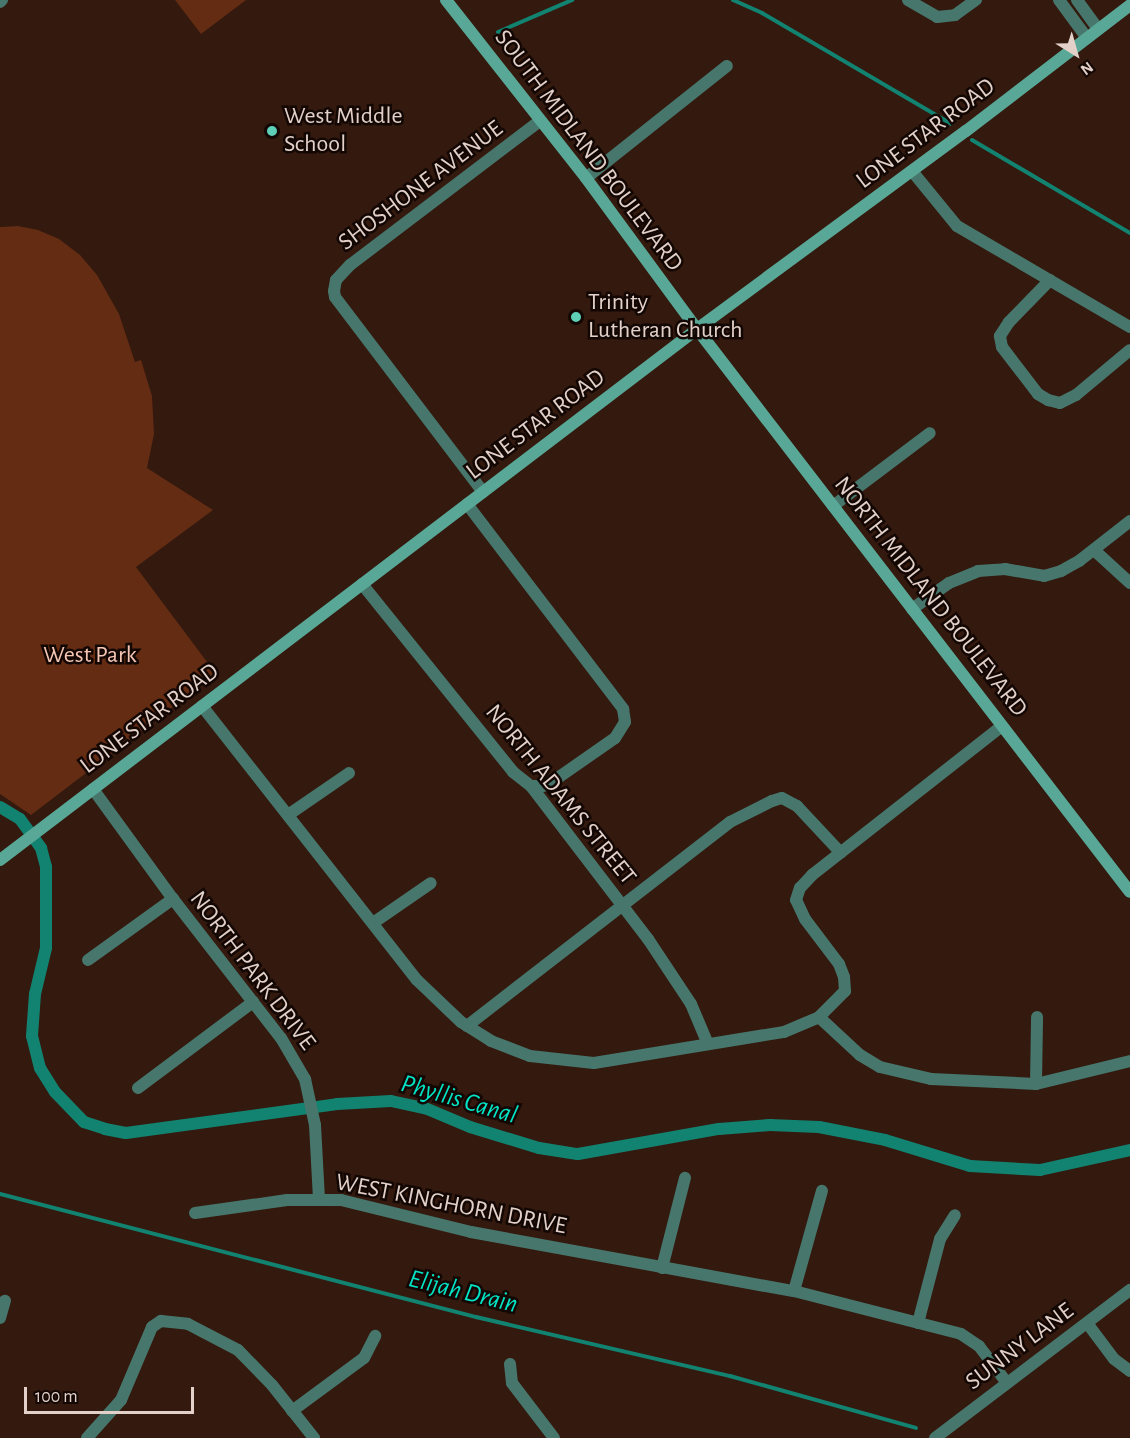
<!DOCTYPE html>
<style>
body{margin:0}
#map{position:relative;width:1130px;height:1438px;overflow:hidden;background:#33190e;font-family:"Alegreya Sans",sans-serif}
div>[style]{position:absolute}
.green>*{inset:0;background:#632c13}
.stream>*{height:4px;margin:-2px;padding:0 2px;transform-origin:2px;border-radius:2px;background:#128371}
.canal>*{height:12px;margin:-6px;padding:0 6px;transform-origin:6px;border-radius:6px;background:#128371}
.street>*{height:12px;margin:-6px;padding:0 6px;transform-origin:6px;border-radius:6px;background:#47766c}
.secondary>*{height:12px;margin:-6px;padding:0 6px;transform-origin:6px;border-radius:6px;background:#59a897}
.dots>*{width:16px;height:16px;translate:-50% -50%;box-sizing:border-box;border:3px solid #130704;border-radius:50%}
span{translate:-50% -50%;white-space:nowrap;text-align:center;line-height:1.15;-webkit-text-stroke:5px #130704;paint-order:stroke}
.poi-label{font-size:24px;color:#e2d0c9}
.left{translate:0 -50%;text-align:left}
.street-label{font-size:24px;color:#e2d0c9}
.park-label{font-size:24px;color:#f5c6b3}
.water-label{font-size:26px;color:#01e4c5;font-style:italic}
.north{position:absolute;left:1046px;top:24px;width:60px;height:60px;-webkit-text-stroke:4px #130704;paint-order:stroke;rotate:143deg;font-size:16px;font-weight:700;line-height:24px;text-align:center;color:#e2d0c9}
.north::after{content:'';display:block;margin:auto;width:21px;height:27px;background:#e2d0c9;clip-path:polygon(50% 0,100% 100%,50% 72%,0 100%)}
.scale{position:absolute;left:24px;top:1387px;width:170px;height:27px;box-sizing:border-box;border:3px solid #e2d0c9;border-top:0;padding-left:8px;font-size:18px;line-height:21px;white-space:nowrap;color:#e2d0c9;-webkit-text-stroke:4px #130704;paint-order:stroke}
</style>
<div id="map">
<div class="green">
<div style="clip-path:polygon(175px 0,246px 0,201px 34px)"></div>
<div style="clip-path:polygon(18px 226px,38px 230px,59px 239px,80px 255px,97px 275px,119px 314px,135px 362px,141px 360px,152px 396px,154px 434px,147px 468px,213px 510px,136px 567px,216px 674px,31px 815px,0 794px,0 227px)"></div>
</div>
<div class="stream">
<div style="left:733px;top:0;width:32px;rotate:24deg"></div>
<div style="left:762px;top:13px;width:219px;rotate:30.4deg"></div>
<div style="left:498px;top:32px;width:81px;rotate:-23.4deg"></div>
<div style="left:972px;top:140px;width:183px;rotate:30.5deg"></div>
<div style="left:0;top:1194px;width:492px;rotate:14.5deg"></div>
<div style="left:476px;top:1317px;width:261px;rotate:13.1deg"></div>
<div style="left:730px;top:1376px;width:193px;rotate:15.6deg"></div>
</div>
<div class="canal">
<div style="left:0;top:807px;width:23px;rotate:31deg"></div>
<div style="left:20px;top:819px;width:36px;rotate:54deg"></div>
<div style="left:41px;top:848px;width:20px;rotate:75deg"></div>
<div style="left:46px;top:867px;width:81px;rotate:90deg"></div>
<div style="left:46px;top:948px;width:47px;rotate:103.4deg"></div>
<div style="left:35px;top:994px;width:42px;rotate:94.1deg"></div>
<div style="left:32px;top:1036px;width:33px;rotate:76deg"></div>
<div style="left:40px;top:1068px;width:28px;rotate:58deg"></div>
<div style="left:55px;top:1092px;width:42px;rotate:46deg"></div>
<div style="left:84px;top:1122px;width:22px;rotate:18deg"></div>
<div style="left:105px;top:1129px;width:21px;rotate:11deg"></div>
<div style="left:126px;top:1133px;width:213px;rotate:-7.8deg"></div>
<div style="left:337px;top:1104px;width:54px;rotate:-3.2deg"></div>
<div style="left:391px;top:1101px;width:35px;rotate:12deg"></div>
<div style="left:425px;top:1108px;width:49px;rotate:22.9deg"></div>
<div style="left:470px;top:1127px;width:72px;rotate:16.9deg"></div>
<div style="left:539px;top:1148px;width:39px;rotate:9deg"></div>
<div style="left:578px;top:1154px;width:143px;rotate:-10.1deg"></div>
<div style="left:719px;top:1129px;width:51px;rotate:-4.5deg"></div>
<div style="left:770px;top:1125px;width:49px;rotate:2.3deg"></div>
<div style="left:819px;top:1127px;width:67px;rotate:11.1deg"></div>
<div style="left:885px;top:1140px;width:89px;rotate:17deg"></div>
<div style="left:970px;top:1166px;width:70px;rotate:3.3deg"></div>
<div style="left:1040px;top:1170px;width:92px;rotate:-12.5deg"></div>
</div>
<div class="street">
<div style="left:908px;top:0;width:34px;rotate:30deg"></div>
<div style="left:937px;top:17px;width:18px;rotate:-6deg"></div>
<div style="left:955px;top:15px;width:26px;rotate:-36deg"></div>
<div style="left:1059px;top:0;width:47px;rotate:53.6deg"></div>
<div style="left:1077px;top:0;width:36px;rotate:54deg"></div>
<div style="left:0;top:2px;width:3px;rotate:-45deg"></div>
<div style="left:912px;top:171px;width:71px;rotate:50.7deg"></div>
<div style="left:957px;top:226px;width:200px;rotate:30.3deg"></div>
<div style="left:586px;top:178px;width:180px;rotate:-38.5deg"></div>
<div style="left:1050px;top:280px;width:59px;rotate:134.3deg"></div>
<div style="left:1009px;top:322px;width:17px;rotate:123deg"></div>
<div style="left:1000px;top:336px;width:11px;rotate:80deg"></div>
<div style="left:1002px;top:347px;width:59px;rotate:52.5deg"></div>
<div style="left:1038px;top:394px;width:12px;rotate:31deg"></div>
<div style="left:1048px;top:400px;width:12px;rotate:14deg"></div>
<div style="left:1060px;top:403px;width:18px;rotate:-27deg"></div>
<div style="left:1076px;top:395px;width:70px;rotate:-39.8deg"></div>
<div style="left:483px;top:492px;width:245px;rotate:-127.2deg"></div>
<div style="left:335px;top:297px;width:6px;rotate:-99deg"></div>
<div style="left:334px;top:291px;width:11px;rotate:-80deg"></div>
<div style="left:336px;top:280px;width:21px;rotate:-47deg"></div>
<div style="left:350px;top:265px;width:238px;rotate:-37.2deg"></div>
<div style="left:467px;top:504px;width:258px;rotate:52.7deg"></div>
<div style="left:623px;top:709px;width:13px;rotate:81deg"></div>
<div style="left:625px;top:722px;width:19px;rotate:122deg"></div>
<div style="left:615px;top:738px;width:68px;rotate:145.1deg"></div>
<div style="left:559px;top:777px;width:18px;rotate:151deg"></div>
<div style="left:543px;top:786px;width:12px;rotate:180deg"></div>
<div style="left:833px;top:506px;width:121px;rotate:-37deg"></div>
<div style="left:1094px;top:550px;width:49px;rotate:42.5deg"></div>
<div style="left:362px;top:584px;width:241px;rotate:51.2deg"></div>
<div style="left:513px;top:772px;width:23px;rotate:38deg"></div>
<div style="left:531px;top:786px;width:193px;rotate:52.6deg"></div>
<div style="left:648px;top:939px;width:78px;rotate:56.5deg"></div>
<div style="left:691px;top:1004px;width:43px;rotate:67deg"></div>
<div style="left:912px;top:609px;width:45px;rotate:-35.1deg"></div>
<div style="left:949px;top:583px;width:31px;rotate:-22deg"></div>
<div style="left:978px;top:571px;width:27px;rotate:-4deg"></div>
<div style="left:1005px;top:569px;width:40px;rotate:10deg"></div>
<div style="left:1044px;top:576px;width:18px;rotate:-16deg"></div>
<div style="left:1061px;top:571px;width:21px;rotate:-29deg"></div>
<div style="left:1079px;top:561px;width:65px;rotate:-38.1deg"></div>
<div style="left:202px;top:706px;width:348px;rotate:51.9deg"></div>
<div style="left:417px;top:980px;width:61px;rotate:43.7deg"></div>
<div style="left:461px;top:1022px;width:36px;rotate:32deg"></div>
<div style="left:491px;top:1041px;width:42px;rotate:21deg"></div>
<div style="left:530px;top:1056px;width:64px;rotate:6.2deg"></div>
<div style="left:594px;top:1063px;width:193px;rotate:-9.3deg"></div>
<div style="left:784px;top:1032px;width:38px;rotate:-23deg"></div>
<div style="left:819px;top:1017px;width:37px;rotate:-45deg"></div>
<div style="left:845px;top:991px;width:14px;rotate:-94deg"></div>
<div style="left:844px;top:977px;width:14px;rotate:-111deg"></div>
<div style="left:839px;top:964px;width:56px;rotate:-127.1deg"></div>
<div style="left:805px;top:919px;width:21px;rotate:-115deg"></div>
<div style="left:796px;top:900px;width:13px;rotate:-72deg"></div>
<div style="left:800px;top:888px;width:18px;rotate:-47deg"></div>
<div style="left:812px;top:875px;width:241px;rotate:-38.1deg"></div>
<div style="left:93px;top:789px;width:136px;rotate:54deg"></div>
<div style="left:173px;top:899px;width:176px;rotate:52.2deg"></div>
<div style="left:281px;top:1038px;width:48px;rotate:59.7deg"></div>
<div style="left:305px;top:1079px;width:47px;rotate:77.7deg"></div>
<div style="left:315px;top:1125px;width:75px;rotate:86.9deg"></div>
<div style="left:288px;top:815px;width:74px;rotate:-34.5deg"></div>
<div style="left:373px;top:923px;width:70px;rotate:-34.6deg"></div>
<div style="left:88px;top:960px;width:105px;rotate:-35.7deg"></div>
<div style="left:819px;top:1017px;width:56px;rotate:42.8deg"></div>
<div style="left:860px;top:1055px;width:23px;rotate:31deg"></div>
<div style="left:880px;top:1067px;width:52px;rotate:13.2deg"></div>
<div style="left:931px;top:1079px;width:105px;rotate:2.7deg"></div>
<div style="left:1036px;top:1084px;width:97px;rotate:-13.7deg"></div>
<div style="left:467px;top:1026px;width:333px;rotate:-37.8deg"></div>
<div style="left:730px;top:822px;width:47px;rotate:-26.6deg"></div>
<div style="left:772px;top:801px;width:10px;rotate:-17deg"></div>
<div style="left:782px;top:798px;width:17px;rotate:28deg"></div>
<div style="left:797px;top:806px;width:64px;rotate:46.9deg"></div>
<div style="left:1036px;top:1084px;width:67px;rotate:-89.1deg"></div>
<div style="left:138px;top:1088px;width:144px;rotate:-36.8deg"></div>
<div style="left:195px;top:1213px;width:93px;rotate:-8deg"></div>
<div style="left:287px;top:1200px;width:54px"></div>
<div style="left:341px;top:1200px;width:134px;rotate:13.8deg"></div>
<div style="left:471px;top:1232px;width:328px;rotate:10.4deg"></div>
<div style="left:794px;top:1291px;width:172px;rotate:14.4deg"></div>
<div style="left:961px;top:1334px;width:22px;rotate:34deg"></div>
<div style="left:979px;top:1346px;width:46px;rotate:52.9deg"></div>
<div style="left:662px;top:1268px;width:93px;rotate:-75.7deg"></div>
<div style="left:794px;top:1291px;width:104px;rotate:-74.4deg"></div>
<div style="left:0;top:1318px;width:18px;rotate:-74deg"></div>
<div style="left:918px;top:1323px;width:87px;rotate:-75.3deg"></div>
<div style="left:940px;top:1239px;width:28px;rotate:-58deg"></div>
<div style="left:1087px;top:1323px;width:45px;rotate:53.1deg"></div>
<div style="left:1114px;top:1359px;width:20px;rotate:37deg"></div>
<div style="left:510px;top:1364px;width:19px;rotate:84deg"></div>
<div style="left:512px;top:1383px;width:69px;rotate:52.6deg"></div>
<div style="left:292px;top:1411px;width:89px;rotate:-36.4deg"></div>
<div style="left:364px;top:1358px;width:25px;rotate:-63deg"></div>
<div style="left:87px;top:1438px;width:51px;rotate:-48.2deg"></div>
<div style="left:121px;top:1400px;width:79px;rotate:-67deg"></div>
<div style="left:152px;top:1327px;width:11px;rotate:-34deg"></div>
<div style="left:161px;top:1321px;width:27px;rotate:6deg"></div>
<div style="left:188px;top:1324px;width:56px;rotate:27.5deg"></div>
<div style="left:238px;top:1350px;width:49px;rotate:45.8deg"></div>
<div style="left:272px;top:1385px;width:68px;rotate:51.6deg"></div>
<div style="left:935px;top:1438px;width:245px;rotate:-37.2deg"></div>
</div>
<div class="secondary">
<div style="left:446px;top:0;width:226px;rotate:51.8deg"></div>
<div style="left:586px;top:178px;width:187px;rotate:53.7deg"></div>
<div style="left:697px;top:329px;width:710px;rotate:52.44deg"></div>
<div style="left:0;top:860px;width:876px;rotate:-37.3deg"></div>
<div style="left:697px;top:329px;width:334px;rotate:-36.4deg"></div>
<div style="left:966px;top:131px;width:207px;rotate:-37.5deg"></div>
</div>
<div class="dots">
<div style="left:272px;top:131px;background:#5eceb7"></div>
<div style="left:576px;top:317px;background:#5eceb7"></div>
</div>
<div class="poi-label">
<span class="left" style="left:284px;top:131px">West Middle<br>School</span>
<span class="left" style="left:588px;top:317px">Trinity<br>Lutheran Church</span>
</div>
<div class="street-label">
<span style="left:926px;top:134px;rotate:-37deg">LONE STAR ROAD</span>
<span style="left:588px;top:151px;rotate:53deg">SOUTH MIDLAND BOULEVARD</span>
<span style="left:421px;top:186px;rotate:-37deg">SHOSHONE AVENUE</span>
<span style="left:536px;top:425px;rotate:-37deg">LONE STAR ROAD</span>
<span style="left:930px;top:597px;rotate:52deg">NORTH MIDLAND BOULEVARD</span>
<span style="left:150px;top:719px;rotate:-37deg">LONE STAR ROAD</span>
<span style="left:560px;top:795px;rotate:51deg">NORTH ADAMS STREET</span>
<span style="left:252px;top:971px;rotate:53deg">NORTH PARK DRIVE</span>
<span style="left:451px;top:1205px;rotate:11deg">WEST KINGHORN DRIVE</span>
<span style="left:1020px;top:1347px;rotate:-37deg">SUNNY LANE</span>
</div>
<div class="park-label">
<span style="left:90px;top:656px">West Park</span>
</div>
<div class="water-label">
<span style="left:459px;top:1100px;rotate:16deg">Phyllis Canal</span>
<span style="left:463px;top:1292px;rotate:14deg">Elijah Drain</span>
</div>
<div class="north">N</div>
<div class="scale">100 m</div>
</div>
